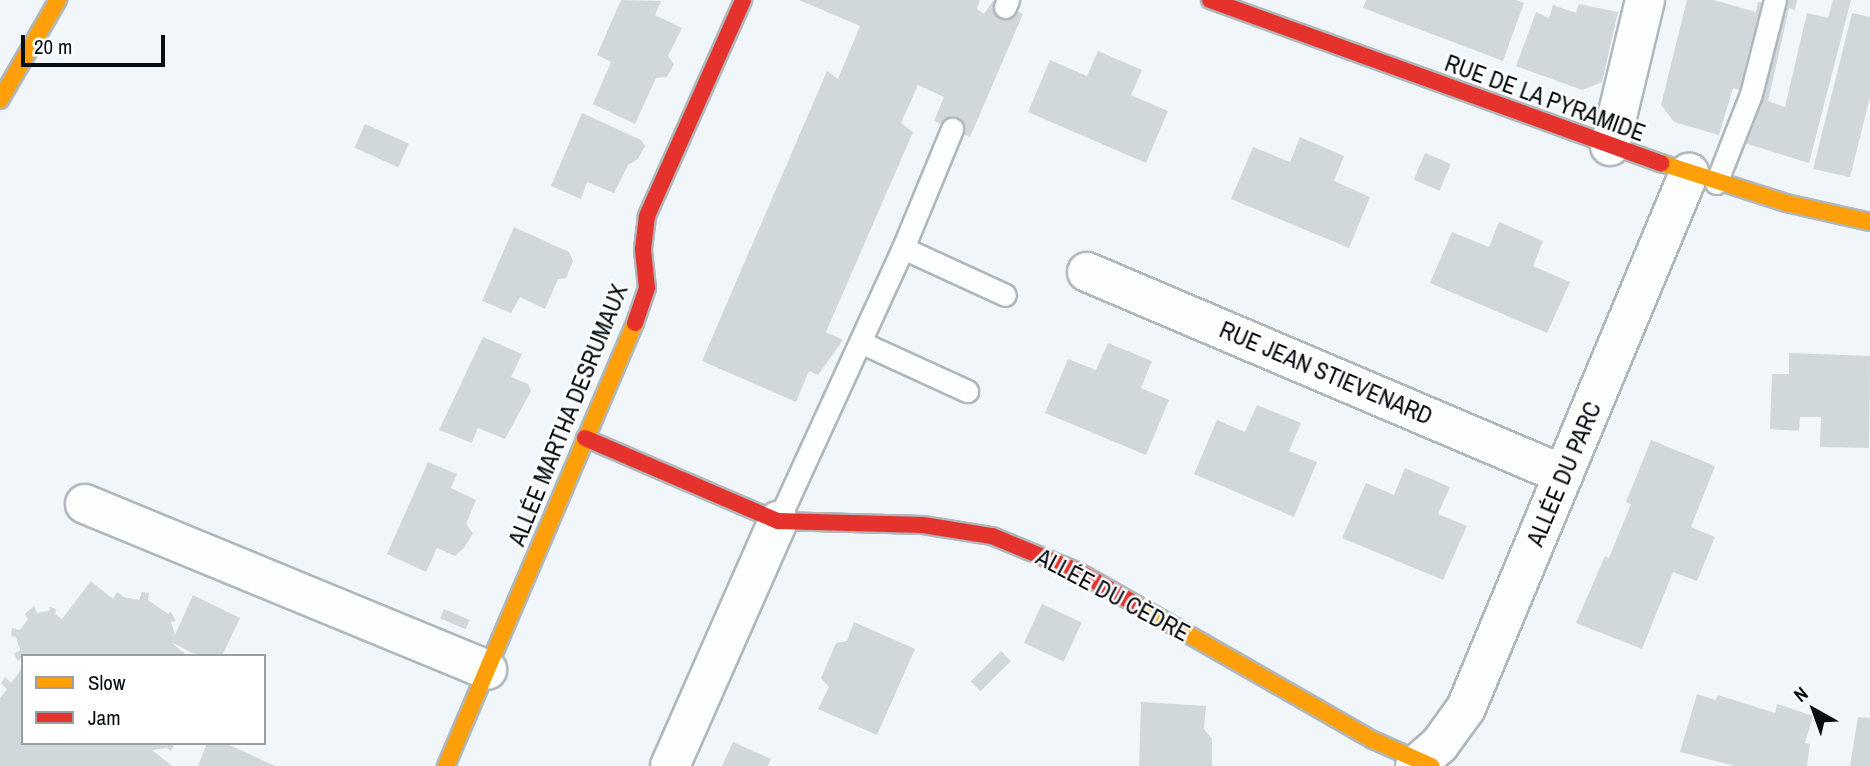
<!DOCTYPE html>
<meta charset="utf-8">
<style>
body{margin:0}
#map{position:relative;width:1870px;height:766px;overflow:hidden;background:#f0f6fa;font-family:"Archivo Narrow",sans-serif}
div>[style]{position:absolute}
.building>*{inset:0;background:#d1d8dc;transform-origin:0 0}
.roads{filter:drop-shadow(2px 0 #b0b7bb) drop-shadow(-2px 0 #b0b7bb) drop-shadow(0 2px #b0b7bb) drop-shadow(0 -2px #b0b7bb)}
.lane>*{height:21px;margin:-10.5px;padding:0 10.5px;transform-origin:10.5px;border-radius:10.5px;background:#fdfefe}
.street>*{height:38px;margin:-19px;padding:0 19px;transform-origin:19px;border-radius:19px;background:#fdfefe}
.slow>*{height:16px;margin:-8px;padding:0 8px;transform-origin:8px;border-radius:8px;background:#ff9f0a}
.jam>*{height:16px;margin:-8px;padding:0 8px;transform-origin:8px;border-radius:8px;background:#e5322d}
span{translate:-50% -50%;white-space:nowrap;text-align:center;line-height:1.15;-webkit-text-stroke:5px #fff;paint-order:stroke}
.street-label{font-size:24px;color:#060e13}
.legend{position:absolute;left:21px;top:654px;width:245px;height:91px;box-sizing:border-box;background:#fff;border:2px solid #9b9fa1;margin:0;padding:9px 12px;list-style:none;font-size:21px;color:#060e13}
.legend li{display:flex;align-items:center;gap:14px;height:35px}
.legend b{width:35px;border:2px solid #9b9fa1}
.north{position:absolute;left:1779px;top:675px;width:70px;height:70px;-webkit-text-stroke:5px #fff;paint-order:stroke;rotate:320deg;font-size:19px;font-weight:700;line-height:28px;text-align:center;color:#060e13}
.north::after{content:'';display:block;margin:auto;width:24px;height:32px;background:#060e13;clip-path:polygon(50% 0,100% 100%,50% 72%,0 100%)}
.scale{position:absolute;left:21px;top:35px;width:144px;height:32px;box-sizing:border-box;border:4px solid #060e13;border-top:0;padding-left:9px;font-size:21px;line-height:24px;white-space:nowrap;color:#060e13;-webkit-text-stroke:5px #fff;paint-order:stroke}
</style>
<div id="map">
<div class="building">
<div style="clip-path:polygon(621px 0,661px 1px,655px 15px,682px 28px,668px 56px,674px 64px,667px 77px,656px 78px,635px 124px,593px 104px,611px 62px,597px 55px)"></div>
<div style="clip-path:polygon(799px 0,980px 0,977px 9px,984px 14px,993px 1px,1023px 14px,970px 137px,934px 121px,944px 97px,918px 85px,901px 123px,913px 132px,826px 332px,843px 340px,818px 375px,809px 371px,796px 402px,702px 361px,827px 71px,838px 79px,860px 26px)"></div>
<div style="clip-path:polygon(1366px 0,1516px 0,1524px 3px,1503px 61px,1363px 8px)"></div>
<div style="clip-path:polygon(1687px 0,1714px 0,1756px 12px,1758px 2px,1769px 4px,1745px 92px,1733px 88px,1719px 135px,1674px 122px,1661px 105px)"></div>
<div style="clip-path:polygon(1780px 0,1797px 0,1795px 10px,1789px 8px,1768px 101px,1785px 107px,1807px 13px,1828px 18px,1833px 0,1851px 0,1809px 163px,1738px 141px)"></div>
<div style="clip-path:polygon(1579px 4px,1618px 12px,1602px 82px,1582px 90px,1516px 66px,1536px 12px,1549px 18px,1553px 5px,1576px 13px)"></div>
<div style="clip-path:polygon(1852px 13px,1870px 17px,1870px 97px,1850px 177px,1813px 169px)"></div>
<div style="clip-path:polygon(1098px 51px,1142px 70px,1131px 95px,1168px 111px,1146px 163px,1028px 112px,1050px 60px,1087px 76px)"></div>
<div style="clip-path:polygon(582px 113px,641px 140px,645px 146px,638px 159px,628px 165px,614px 193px,587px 182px,581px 199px,551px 186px)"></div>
<div style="left:365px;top:124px;width:48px;height:26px;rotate:24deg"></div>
<div style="clip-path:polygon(1300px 137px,1344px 156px,1334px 181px,1370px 197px,1349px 248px,1231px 199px,1253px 147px,1290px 162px)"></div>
<div style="left:1425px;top:153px;width:28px;height:29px;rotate:23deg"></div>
<div style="clip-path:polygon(1499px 222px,1543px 241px,1533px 266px,1570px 282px,1547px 333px,1430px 283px,1452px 232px,1489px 247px)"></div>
<div style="clip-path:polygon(514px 227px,569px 252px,573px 261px,566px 278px,558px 279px,545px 309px,520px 297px,511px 313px,482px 301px)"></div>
<div style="clip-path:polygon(483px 337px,522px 354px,511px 377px,528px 384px,531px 391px,505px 439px,478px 428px,472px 443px,439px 430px)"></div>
<div style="clip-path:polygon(1108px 343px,1152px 361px,1141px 388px,1169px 400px,1146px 455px,1045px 413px,1068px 359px,1096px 370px)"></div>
<div style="clip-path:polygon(1789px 353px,1870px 356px,1869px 448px,1820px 447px,1821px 417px,1800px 417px,1799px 431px,1770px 429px,1772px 374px,1789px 374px)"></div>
<div style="clip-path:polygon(1257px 405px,1301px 423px,1289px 451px,1317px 462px,1294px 517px,1194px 474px,1217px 420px,1245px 432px)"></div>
<div style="clip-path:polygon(1651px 440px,1715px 466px,1691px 527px,1715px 537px,1697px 581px,1673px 572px,1642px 649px,1576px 623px,1605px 556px,1609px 558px,1631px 504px,1626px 502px)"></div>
<div style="clip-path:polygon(428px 462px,457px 474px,451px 488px,476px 500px,466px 524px,473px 533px,464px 548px,455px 556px,437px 548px,426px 572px,387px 554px)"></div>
<div style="clip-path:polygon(1405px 468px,1450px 487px,1438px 514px,1467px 526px,1443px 580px,1342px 538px,1366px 483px,1394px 495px)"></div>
<div style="clip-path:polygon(91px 581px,113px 599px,117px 592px,124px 597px,139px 600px,142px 592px,149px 593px,148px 600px,168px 614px,171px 612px,176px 621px,171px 622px,175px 635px,193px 595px,240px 618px,222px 656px,198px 656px,171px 642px,188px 656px,23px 656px,18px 661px,14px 654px,20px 650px,16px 637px,11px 636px,12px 628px,20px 630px,28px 619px,25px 614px,34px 606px,37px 613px,49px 611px,50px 607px,56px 609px,55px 614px,62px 619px)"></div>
<div style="left:1042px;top:604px;width:44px;height:43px;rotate:25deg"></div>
<div style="left:444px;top:609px;width:28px;height:10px;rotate:23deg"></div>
<div style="clip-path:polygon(854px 622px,915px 649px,877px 735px,818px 709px,829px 687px,821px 678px,836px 643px,847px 641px)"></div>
<div style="left:1001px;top:651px;width:14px;height:43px;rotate:45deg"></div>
<div style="clip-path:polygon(23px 667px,23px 743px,175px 743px,171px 751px,166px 748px,152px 750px,172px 766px,0 766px,0 698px,7px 689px,1px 684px,5px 677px,11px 683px)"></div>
<div style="clip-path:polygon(1697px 694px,1716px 700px,1718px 695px,1775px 713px,1777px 704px,1813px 716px,1805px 743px,1810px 744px,1807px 766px,1735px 766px,1680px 752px)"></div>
<div style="clip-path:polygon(1141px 702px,1206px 706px,1204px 729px,1212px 739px,1212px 766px,1139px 766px)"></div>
<div style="clip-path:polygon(1858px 717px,1870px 718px,1870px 766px,1850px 766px)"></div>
<div style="clip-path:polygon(733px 742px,771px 759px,768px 766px,722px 766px)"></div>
<div style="clip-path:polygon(207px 743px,225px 743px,275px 766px,198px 766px)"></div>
</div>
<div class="roads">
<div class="lane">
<div style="left:1005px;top:7px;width:8px;rotate:-67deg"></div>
<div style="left:1716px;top:183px;width:96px;rotate:-68.5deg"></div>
<div style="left:1751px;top:94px;width:97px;rotate:-75.7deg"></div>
<div style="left:903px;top:248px;width:112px;rotate:24.7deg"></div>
<div style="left:860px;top:342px;width:118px;rotate:24.6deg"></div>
<div style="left:778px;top:521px;width:300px;rotate:-65.4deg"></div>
<div style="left:903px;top:248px;width:129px;rotate:-67.6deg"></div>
</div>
<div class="street">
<div style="left:1610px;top:146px;width:150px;rotate:-76.5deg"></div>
<div style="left:1087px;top:272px;width:518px;rotate:23.05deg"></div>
<div style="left:85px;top:504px;width:435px;rotate:22.4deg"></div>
<div style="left:670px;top:766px;width:268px;rotate:-66.2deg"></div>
<div style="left:1415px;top:766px;width:33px;rotate:-41deg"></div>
<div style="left:1440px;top:744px;width:44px;rotate:-54.2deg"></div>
<div style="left:1466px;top:708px;width:580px;rotate:-67.37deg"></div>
</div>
<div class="slow">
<div style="left:0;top:100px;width:116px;rotate:-59.9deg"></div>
<div style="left:1661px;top:163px;width:131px;rotate:17.7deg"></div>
<div style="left:1786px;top:203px;width:86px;rotate:12.7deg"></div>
<div style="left:1137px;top:605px;width:272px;rotate:29.8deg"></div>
<div style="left:1373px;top:740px;width:64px;rotate:24.1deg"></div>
<div style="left:446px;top:766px;width:482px;rotate:-66.9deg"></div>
</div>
<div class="jam">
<div style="left:1210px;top:0;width:480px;rotate:19.9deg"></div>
<div style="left:635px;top:323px;width:37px;rotate:-71deg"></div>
<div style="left:647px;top:288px;width:39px;rotate:-96deg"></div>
<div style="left:643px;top:249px;width:33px;rotate:-83deg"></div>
<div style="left:647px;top:216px;width:236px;rotate:-66deg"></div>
<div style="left:585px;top:438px;width:210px;rotate:23.3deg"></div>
<div style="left:778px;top:521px;width:145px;rotate:1.6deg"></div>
<div style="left:923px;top:525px;width:70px;rotate:9.1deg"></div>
<div style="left:992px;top:536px;width:94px;rotate:22.5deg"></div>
<div style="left:1079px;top:572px;width:67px;rotate:29.6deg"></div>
</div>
</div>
<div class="street-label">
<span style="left:1545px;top:98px;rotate:20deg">RUE DE LA PYRAMIDE</span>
<span style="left:1326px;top:373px;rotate:23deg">RUE JEAN STIEVENARD</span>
<span style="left:568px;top:415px;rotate:-68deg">ALLÉE MARTHA DESRUMAUX</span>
<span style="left:1564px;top:474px;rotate:-67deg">ALLÉE DU PARC</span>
<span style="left:1113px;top:595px;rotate:28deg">ALLÉE DU CÈDRE</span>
</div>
<ul class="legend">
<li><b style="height:9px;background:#ff9f0a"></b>Slow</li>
<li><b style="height:9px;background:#e5322d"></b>Jam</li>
</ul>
<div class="north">N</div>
<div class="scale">20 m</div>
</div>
